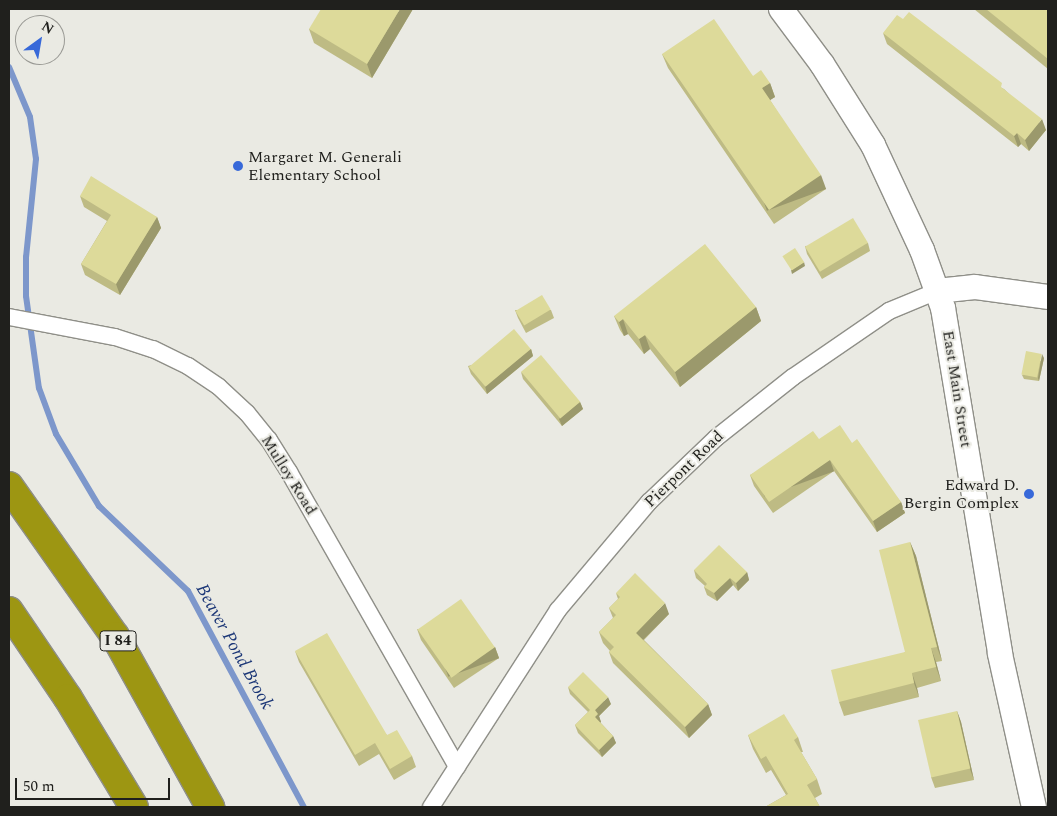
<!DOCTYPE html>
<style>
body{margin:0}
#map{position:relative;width:1057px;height:816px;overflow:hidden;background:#eaeae3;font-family:Spectral,serif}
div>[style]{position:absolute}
.stream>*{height:6px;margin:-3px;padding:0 3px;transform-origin:3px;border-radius:3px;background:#7d97cb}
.roads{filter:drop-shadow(1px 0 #8f8f88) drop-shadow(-1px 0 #8f8f88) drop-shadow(0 1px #8f8f88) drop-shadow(0 -1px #8f8f88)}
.street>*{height:16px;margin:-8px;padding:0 8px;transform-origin:8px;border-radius:8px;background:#fff}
.secondary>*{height:24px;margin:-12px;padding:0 12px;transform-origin:12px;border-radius:12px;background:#fff}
.highway>*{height:28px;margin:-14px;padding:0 14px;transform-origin:14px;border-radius:14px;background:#9d9612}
.wall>*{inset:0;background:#bebb84}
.shaded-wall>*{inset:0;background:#9b996c;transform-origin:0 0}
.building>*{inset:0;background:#ddda9a;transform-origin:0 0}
.dots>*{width:14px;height:14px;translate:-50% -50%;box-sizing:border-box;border:2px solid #eaeae3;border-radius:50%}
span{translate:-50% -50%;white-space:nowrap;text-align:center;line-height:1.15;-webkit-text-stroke:4px #eaeae3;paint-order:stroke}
.shield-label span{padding:1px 4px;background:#eaeae3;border:1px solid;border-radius:4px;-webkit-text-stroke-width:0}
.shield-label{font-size:15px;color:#20201d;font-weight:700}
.poi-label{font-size:16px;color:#20201d}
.left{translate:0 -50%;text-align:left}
.right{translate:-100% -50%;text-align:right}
.street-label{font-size:16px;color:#20201d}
.water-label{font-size:18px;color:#1c3777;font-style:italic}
.frame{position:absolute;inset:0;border:10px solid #20201d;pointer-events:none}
.north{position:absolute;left:15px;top:15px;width:50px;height:50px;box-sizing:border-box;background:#eaeae3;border:1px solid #999994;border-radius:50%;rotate:32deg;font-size:14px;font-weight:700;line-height:20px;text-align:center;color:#20201d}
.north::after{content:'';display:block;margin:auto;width:18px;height:22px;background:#3869d9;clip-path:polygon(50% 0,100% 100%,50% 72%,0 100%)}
.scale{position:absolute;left:15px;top:778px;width:155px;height:22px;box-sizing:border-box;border:2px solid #20201d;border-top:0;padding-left:6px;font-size:15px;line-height:18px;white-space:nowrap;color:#20201d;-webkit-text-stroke:4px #eaeae3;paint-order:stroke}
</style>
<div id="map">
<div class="stream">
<div style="left:9px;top:67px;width:54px;rotate:67.2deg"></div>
<div style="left:30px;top:117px;width:42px;rotate:81.9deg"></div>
<div style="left:36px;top:159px;width:99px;rotate:95.8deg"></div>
<div style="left:26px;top:257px;width:39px;rotate:90deg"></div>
<div style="left:26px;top:296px;width:93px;rotate:82deg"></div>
<div style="left:39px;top:388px;width:49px;rotate:69.7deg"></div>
<div style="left:56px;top:434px;width:84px;rotate:59.2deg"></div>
<div style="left:99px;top:506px;width:123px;rotate:43.7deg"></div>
<div style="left:188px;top:591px;width:245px;rotate:61.8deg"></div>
</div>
<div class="roads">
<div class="street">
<div style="left:9px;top:317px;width:108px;rotate:10.7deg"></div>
<div style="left:115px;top:337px;width:40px;rotate:18deg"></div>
<div style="left:153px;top:349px;width:39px;rotate:26deg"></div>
<div style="left:188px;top:366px;width:37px;rotate:34deg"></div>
<div style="left:219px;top:387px;width:38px;rotate:43deg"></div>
<div style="left:247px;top:413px;width:35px;rotate:51deg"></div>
<div style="left:269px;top:440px;width:38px;rotate:58deg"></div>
<div style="left:289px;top:472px;width:339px;rotate:60.3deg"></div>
<div style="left:431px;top:807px;width:234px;rotate:-57.2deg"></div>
<div style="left:558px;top:610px;width:141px;rotate:-49.9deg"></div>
<div style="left:649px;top:502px;width:93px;rotate:-43.7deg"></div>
<div style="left:716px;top:438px;width:98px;rotate:-38.4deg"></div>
<div style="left:793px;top:377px;width:116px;rotate:-34.5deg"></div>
<div style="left:889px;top:311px;width:52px;rotate:-22.6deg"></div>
</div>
<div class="secondary">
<div style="left:781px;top:9px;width:69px;rotate:53.3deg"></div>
<div style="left:822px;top:64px;width:96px;rotate:57.8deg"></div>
<div style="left:873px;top:145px;width:116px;rotate:65deg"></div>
<div style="left:922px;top:250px;width:62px;rotate:70.1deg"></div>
<div style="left:943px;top:308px;width:351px;rotate:80.6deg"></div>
<div style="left:1000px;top:654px;width:157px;rotate:77.5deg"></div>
<div style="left:937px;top:291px;width:38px;rotate:-6deg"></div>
<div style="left:975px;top:287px;width:74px;rotate:7.8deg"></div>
</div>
<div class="highway">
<div style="left:9px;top:486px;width:184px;rotate:54.8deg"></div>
<div style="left:115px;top:636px;width:196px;rotate:60.9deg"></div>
<div style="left:9px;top:611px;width:105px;rotate:55.9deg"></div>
<div style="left:68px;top:698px;width:127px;rotate:58.8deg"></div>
</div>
</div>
<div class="wall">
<div style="clip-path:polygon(413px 9px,372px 78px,314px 43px,309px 29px)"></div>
<div style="clip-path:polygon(974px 9px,1048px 9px,1048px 69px)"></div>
<div style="clip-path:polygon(883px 33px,1004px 89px,1046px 130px,1029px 151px,1021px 144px,1018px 147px,887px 44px)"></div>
<div style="clip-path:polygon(662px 54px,753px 76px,770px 83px,775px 97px,770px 100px,826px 189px,774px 224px,668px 68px)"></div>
<div style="clip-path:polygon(80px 196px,157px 217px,161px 228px,120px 295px,85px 275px,81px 264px,107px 221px,84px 207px)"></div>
<div style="clip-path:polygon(868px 243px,870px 251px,822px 279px,807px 254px,805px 246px)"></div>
<div style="clip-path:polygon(756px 307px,761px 321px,680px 387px,650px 349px,644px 354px,628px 334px,624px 336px,620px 330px,614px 316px)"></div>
<div style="clip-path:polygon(515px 310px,551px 310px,554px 318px,526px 333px,518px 318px)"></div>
<div style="clip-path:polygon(531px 349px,533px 356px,487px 394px,471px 374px,468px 366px)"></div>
<div style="clip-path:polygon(1044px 358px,1039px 381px,1024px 379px,1022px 375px)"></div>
<div style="clip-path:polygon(521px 372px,580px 402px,583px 409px,562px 426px,523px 379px)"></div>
<div style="clip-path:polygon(819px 439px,852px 443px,901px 502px,905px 513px,877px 532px,834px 471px,773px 513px,754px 486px,750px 475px)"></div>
<div style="clip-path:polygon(910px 542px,916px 556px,942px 661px,936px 662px,941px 681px,917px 688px,919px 697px,844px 716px,839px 702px,905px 652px)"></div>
<div style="clip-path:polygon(694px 570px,747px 572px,749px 580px,738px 591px,733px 585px,717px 601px,707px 595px,704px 587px,705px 586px,696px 578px)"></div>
<div style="clip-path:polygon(616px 593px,669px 614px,644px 640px,708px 704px,712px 715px,689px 738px,613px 663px,609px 652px,610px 651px,603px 643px,599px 632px,613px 618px,609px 608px,618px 599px)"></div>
<div style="clip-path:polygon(417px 629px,495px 647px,499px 658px,454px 688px,421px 640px)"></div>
<div style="clip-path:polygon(295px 651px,387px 735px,412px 756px,416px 767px,394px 780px,379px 754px,359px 766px,299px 662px)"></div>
<div style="clip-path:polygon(568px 687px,611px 704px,599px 716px,601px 722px,600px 722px,613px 736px,616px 743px,602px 757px,578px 733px,575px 725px,588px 712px,570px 694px)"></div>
<div style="clip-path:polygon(957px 711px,961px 722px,974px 780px,935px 788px,931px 777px)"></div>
<div style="clip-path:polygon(748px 735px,798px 737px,803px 752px,801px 752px,817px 779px,822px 794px,815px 798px,820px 807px,765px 807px,786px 795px,771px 770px,766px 773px,753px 749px)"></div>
</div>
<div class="shaded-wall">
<div style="clip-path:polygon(400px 9px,413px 9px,372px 78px,367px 64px)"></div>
<div style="clip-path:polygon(770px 83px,775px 97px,767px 102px,762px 88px)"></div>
<div style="clip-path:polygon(1042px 119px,1046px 130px,1029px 151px,1025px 140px)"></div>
<div style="clip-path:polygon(1017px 133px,1021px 144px,1018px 147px,1014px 136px)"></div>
<div style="left:821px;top:175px;width:15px;height:63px;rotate:70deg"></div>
<div style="clip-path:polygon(157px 217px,161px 228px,120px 295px,116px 284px)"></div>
<div style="clip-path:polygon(804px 262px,805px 266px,792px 274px,791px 270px)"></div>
<div style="clip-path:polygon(756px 307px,761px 321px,680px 387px,675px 372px)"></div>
<div style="clip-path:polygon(623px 319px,628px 334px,624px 336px,619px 322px)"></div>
<div style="clip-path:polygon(645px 335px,650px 349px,644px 354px,639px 339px)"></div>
<div style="clip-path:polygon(531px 349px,533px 356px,487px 394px,485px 386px)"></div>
<div style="clip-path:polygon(1042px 354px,1044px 358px,1039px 381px,1038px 378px)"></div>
<div style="clip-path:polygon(580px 402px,583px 409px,562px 426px,559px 419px)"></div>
<div style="left:830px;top:460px;width:12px;height:74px;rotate:70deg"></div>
<div style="clip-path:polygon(901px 502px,905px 513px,877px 532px,873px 521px)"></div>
<div style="clip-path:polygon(910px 542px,916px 556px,942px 661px,937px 647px)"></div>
<div style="clip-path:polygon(747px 572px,749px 580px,738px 591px,736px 583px)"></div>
<div style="clip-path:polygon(730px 578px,733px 585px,717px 601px,714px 593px)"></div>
<div style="clip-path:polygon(665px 603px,669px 614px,640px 643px,636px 633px)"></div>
<div style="left:495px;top:647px;width:12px;height:54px;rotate:70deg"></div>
<div style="clip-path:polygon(931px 648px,936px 662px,941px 681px,936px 667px)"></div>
<div style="clip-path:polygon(912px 673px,917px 688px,919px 697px,914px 683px)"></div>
<div style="clip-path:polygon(608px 697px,611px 704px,599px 716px,601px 722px,598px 725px,595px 717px,595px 710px)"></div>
<div style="clip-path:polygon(708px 704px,712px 715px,689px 738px,685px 727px)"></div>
<div style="clip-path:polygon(957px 711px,961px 722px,974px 780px,970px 769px)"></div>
<div style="clip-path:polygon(613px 736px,616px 743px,602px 757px,599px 750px)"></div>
</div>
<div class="building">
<div style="clip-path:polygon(321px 9px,400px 9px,367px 64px,309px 29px)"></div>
<div style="clip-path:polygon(986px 9px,1048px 9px,1048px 59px)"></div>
<div style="clip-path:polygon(909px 12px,1002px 83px,1001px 87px,1042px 119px,1025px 140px,1017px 133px,1014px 136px,883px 33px,897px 15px,903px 19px)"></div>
<div style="clip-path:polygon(714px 19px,753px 76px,761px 70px,770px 83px,762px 88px,821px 175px,769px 210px,662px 54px)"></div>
<div style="clip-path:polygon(91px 176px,157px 217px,116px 284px,81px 264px,111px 215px,80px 196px)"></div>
<div style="left:853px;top:218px;width:29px;height:56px;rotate:59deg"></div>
<div style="clip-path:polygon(705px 244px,756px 307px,675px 372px,645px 335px,639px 339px,623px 319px,619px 322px,614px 316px)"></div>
<div style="left:795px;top:248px;width:17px;height:15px;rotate:57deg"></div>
<div style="left:542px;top:295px;width:17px;height:31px;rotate:59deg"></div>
<div style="left:514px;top:329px;width:26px;height:59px;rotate:50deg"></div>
<div style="left:1026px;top:351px;width:16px;height:24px;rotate:11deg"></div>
<div style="left:541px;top:355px;width:61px;height:26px;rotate:50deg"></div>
<div style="clip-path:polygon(840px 425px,852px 443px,857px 439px,901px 502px,873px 521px,830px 460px,769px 502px,750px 475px,813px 431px,819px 439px)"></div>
<div style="clip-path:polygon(910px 542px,937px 647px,931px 648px,936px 667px,912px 673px,914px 683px,839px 702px,831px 670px,905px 652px,879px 550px)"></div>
<div style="clip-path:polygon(719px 545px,747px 572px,736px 583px,730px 578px,714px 593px,704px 587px,707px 584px,694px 570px)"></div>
<div style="clip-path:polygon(635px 573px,665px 603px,636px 633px,708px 704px,685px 727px,609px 652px,614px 647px,599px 632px,616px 615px,609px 608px,620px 597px,616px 593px)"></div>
<div style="left:461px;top:599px;width:59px;height:53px;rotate:55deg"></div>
<div style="clip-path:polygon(327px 633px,387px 735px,397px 730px,412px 756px,390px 769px,375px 743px,355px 755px,295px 651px)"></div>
<div style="clip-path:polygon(583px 672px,608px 697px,595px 710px,598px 714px,595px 717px,613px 736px,599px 750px,575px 725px,590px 710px,568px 687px)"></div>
<div style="left:957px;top:711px;width:59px;height:40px;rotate:77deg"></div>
<div style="clip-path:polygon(784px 714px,798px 737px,794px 740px,817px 779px,807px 785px,820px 807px,765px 807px,788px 794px,766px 756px,761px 759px,748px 735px)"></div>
</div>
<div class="dots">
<div style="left:238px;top:166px;background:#3869d9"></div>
<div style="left:1029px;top:494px;background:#3869d9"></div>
</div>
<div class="shield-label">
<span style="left:118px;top:641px">I 84</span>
</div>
<div class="poi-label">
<span class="left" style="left:248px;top:166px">Margaret M. Generali<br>Elementary School</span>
<span class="right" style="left:1019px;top:494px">Edward D.<br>Bergin Complex</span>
</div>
<div class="street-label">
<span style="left:957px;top:389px;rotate:81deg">East Main Street</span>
<span style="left:684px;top:469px;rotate:-44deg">Pierpont Road</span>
<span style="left:289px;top:475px;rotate:58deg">Mulloy Road</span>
</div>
<div class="water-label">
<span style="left:234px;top:647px;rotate:61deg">Beaver Pond Brook</span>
</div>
<div class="frame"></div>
<div class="north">N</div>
<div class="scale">50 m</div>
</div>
